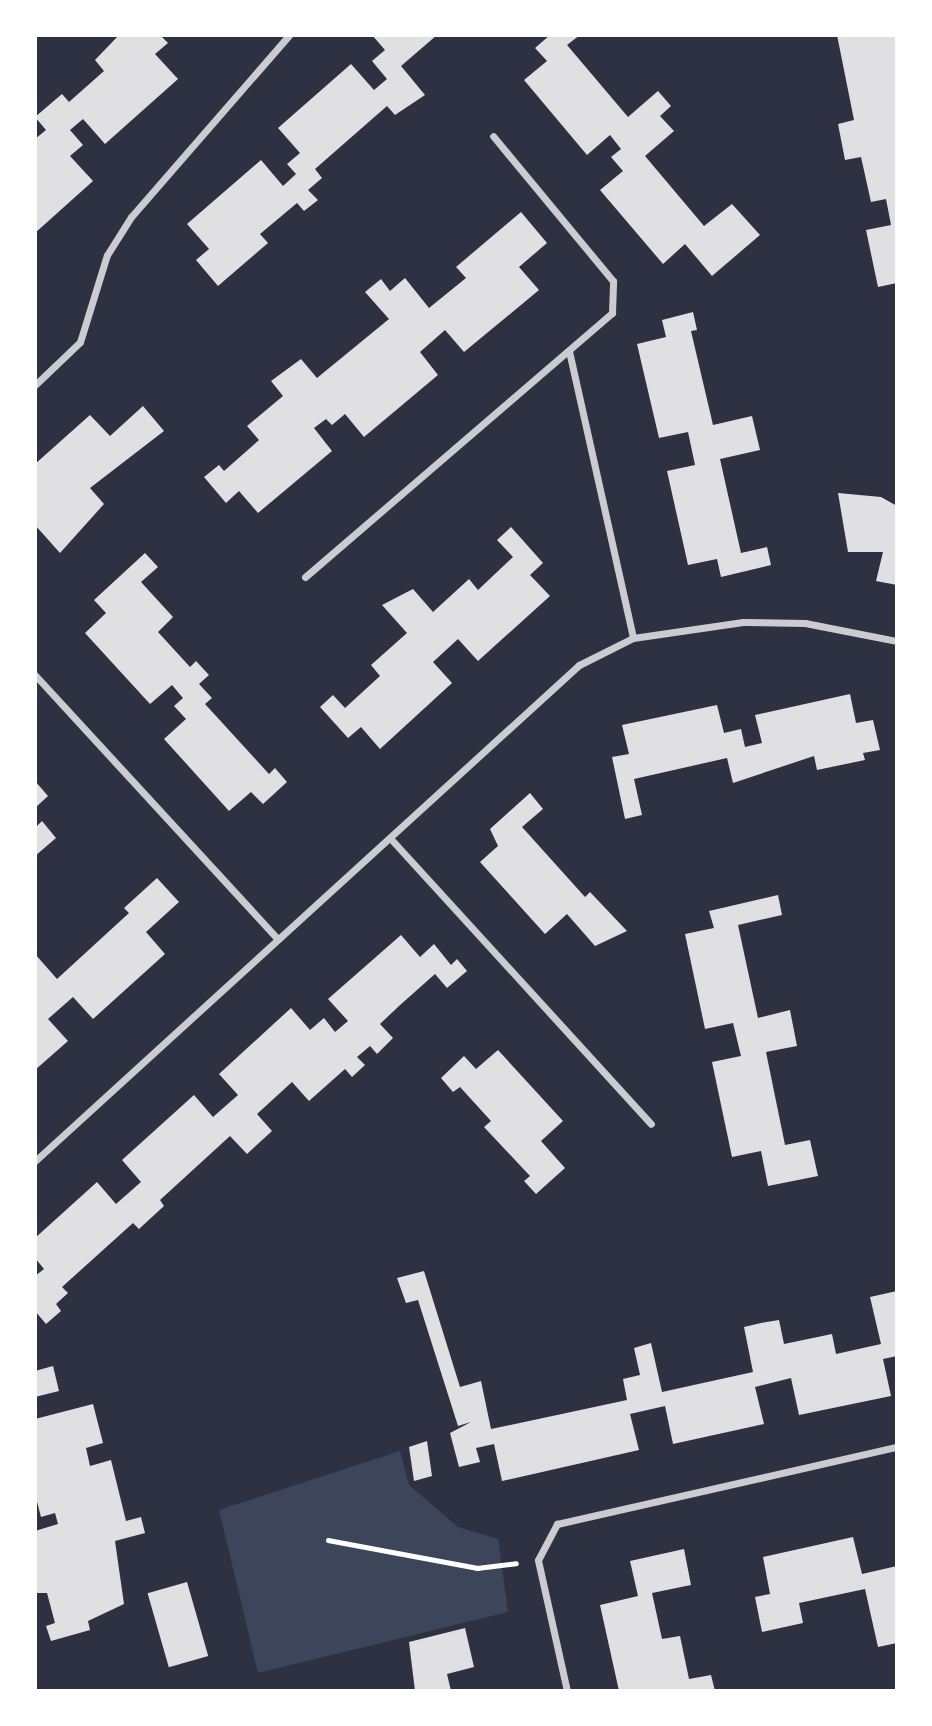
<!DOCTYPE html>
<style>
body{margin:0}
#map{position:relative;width:932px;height:1726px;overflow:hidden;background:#2d3142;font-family:Lora,serif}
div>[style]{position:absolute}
.green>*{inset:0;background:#3c4559}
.building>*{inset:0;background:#e0e0e3;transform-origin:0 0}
.path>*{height:4.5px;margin:-2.25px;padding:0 2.25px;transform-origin:2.25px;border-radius:2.25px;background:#fff}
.minor>*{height:7px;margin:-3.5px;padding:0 3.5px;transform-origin:3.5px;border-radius:3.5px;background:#caccd0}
span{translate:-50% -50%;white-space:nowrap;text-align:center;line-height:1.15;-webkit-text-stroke:5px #fff;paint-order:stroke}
.frame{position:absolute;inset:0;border:37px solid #fff;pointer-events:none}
</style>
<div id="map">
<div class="green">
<div style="clip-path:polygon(400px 1451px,409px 1485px,458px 1527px,498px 1539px,508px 1612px,258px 1673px,219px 1510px)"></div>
</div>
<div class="building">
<div style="clip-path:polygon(119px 35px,160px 35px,168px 43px,155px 54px,178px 79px,105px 144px,83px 119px,70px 130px,83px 145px,70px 156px,93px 181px,35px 233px,35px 139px,46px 130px,35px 117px,62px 94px,69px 102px,104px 71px,95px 60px)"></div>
<div style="clip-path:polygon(372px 35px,437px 35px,401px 66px,425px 95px,395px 115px,387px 106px,315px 169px,322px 178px,308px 190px,318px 200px,304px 211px,297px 203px,260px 234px,268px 243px,218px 286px,196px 260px,209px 249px,187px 224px,261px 160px,283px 186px,296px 174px,287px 164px,300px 153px,278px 128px,351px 64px,374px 90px,387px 79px,372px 61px,385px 50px)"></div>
<div style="clip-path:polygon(550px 35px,580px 35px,567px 45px,628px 117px,658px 91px,671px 106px,660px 116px,674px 131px,645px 156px,704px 226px,732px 204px,760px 235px,712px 276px,685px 244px,663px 264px,600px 190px,623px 171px,611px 157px,621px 149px,610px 135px,587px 155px,524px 80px,547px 61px,535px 48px)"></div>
<div style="clip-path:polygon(837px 35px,897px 35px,897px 283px,878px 287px,866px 230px,891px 225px,886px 199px,871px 202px,861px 157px,845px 160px,838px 124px,854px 120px)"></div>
<div style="clip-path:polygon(521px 212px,547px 243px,519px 267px,539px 290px,464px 352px,445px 330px,420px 352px,438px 375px,364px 437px,345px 414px,332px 425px,326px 419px,314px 428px,332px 451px,258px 513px,239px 491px,226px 503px,204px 477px,219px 465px,224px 471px,259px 440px,247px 426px,283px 396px,271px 381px,301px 359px,317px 378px,389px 319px,365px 292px,381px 279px,390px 291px,405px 278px,429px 308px,466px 278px,456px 267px)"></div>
<div style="clip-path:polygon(693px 312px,697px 330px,691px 331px,713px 425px,752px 416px,760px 450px,720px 459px,741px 553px,767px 547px,771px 565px,721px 577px,717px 559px,688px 565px,667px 471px,695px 465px,688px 432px,659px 438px,637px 344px,666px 337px,662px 320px)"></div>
<div style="clip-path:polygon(143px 406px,164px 431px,90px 488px,104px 504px,60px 553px,35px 525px,35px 464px,90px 415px,110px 436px)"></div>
<div style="clip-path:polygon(838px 493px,881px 497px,897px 506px,897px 585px,876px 581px,883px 552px,848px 552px)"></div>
<div style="clip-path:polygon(511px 527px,543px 563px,530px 575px,550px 596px,478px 661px,458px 639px,433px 662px,452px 683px,380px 749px,361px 727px,348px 738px,320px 707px,333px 695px,345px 708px,380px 676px,371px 665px,407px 633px,382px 605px,413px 589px,433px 612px,469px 579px,478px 590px,513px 557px,497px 540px)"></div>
<div style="clip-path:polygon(145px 553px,158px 567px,141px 582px,173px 617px,158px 632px,190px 667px,196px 661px,209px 675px,199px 684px,212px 698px,205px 704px,269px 774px,275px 768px,287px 782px,263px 804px,251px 792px,229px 811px,164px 739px,186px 719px,174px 706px,183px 698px,172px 685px,150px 704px,85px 633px,106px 613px,94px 600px)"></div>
<div style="clip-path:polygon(850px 694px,856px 723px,873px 720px,880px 750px,863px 753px,865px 760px,817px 770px,814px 756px,733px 783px,727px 758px,634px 779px,642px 815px,625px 819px,612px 757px,629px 754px,622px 725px,717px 705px,724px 733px,741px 729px,745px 747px,762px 743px,755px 715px)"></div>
<div style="clip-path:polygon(35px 781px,48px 796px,35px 808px)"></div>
<div style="clip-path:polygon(530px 793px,543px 809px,522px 827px,585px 897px,590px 892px,627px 931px,595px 946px,567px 914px,545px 934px,480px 862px,498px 846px,490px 829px)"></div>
<div style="clip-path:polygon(42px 821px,56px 838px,35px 856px,35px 828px)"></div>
<div style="clip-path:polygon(157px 878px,179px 902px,146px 932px,165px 954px,93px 1019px,73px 997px,48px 1019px,68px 1041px,35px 1070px,35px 954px,57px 979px,129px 913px,124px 908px)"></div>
<div style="clip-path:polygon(778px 895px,782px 915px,738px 925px,758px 1018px,790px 1010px,797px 1046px,766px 1052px,785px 1145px,810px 1140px,818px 1176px,768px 1186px,761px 1151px,732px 1157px,712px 1062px,741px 1056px,733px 1023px,705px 1029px,685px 934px,714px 928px,709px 911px)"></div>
<div style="clip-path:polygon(401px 935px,420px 957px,434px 944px,451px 965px,457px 959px,467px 971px,447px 988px,435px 974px,399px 1006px,380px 1024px,393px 1038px,377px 1054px,370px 1046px,357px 1057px,365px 1065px,352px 1077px,345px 1069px,309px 1101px,292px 1082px,257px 1114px,272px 1131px,247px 1154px,230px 1136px,160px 1200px,164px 1206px,139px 1229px,133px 1223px,62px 1287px,68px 1293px,56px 1304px,61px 1311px,46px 1324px,35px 1311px,35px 1276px,44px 1269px,35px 1258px,35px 1238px,97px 1182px,116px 1204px,141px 1182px,122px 1160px,194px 1095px,213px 1117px,238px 1095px,219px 1074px,291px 1008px,310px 1030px,324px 1018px,335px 1032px,348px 1021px,328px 999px)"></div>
<div style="clip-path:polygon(498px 1050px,563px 1121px,541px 1141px,565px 1168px,536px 1194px,524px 1181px,530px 1176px,484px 1127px,491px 1121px,460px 1087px,453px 1092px,441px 1078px,464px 1056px,476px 1069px)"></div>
<div style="clip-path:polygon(424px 1271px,460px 1387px,481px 1381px,491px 1429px,627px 1400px,623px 1379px,640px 1375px,634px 1348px,651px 1343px,662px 1392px,753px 1372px,744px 1327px,761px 1323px,779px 1320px,784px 1344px,832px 1334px,836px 1354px,881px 1344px,870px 1297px,897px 1291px,897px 1356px,883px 1359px,891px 1396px,799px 1415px,791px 1378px,755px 1387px,764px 1424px,673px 1444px,665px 1406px,630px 1414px,639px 1450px,502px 1481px,494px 1444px,476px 1448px,480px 1462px,459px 1467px,450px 1433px,471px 1422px,458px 1426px,418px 1300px,406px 1303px,397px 1278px)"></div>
<div style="clip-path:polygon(53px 1366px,59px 1391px,35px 1397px,35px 1371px)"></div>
<div style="clip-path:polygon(93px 1404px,103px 1443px,86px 1448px,90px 1466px,111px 1460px,126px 1521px,141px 1517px,145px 1533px,115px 1541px,124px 1604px,88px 1621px,90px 1630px,51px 1641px,46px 1626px,55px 1623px,47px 1593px,35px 1593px,35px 1531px,58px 1524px,55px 1513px,41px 1517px,35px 1494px,35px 1419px)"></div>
<div style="clip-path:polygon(427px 1441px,432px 1476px,414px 1481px,409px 1447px)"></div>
<div style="clip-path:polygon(853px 1537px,862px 1574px,897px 1566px,897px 1643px,878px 1647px,865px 1589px,799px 1603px,803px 1623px,762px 1632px,755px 1597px,770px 1594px,763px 1557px)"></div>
<div style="clip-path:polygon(684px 1549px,691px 1585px,652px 1593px,662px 1639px,680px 1636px,689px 1679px,711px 1675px,715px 1691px,619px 1691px,600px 1605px,638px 1596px,630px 1561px)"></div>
<div style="left:187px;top:1582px;width:77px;height:41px;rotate:74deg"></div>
<div style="clip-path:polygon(465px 1628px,474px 1667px,447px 1674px,451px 1691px,415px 1691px,409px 1642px)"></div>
</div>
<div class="path">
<div style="left:328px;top:1540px;width:152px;rotate:10.6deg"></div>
<div style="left:477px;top:1568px;width:39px;rotate:-7deg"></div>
</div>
<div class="minor">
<div style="left:569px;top:351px;width:294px;rotate:77.4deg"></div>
<div style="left:35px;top:385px;width:62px;rotate:-43.7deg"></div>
<div style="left:80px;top:342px;width:91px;rotate:-72.8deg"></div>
<div style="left:107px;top:255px;width:45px;rotate:-57.7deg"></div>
<div style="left:131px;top:217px;width:241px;rotate:-49deg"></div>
<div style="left:305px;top:577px;width:405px;rotate:-40.7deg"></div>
<div style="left:612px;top:313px;width:32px;rotate:-88deg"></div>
<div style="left:613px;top:281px;width:188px;rotate:-129.6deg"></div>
<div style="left:35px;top:675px;width:357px;rotate:47.4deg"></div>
<div style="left:390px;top:838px;width:387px;rotate:47.6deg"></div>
<div style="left:35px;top:1161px;width:736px;rotate:-42.36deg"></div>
<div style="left:579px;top:665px;width:60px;rotate:-26.6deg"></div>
<div style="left:633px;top:638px;width:111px;rotate:-8.3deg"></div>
<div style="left:743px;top:622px;width:62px;rotate:0.9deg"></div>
<div style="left:805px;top:623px;width:94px;rotate:11.1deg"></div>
<div style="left:567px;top:1691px;width:134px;rotate:-102.5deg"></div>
<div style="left:538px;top:1560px;width:41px;rotate:-62.2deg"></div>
<div style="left:557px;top:1524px;width:349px;rotate:-12.8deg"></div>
</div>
<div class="frame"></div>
</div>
